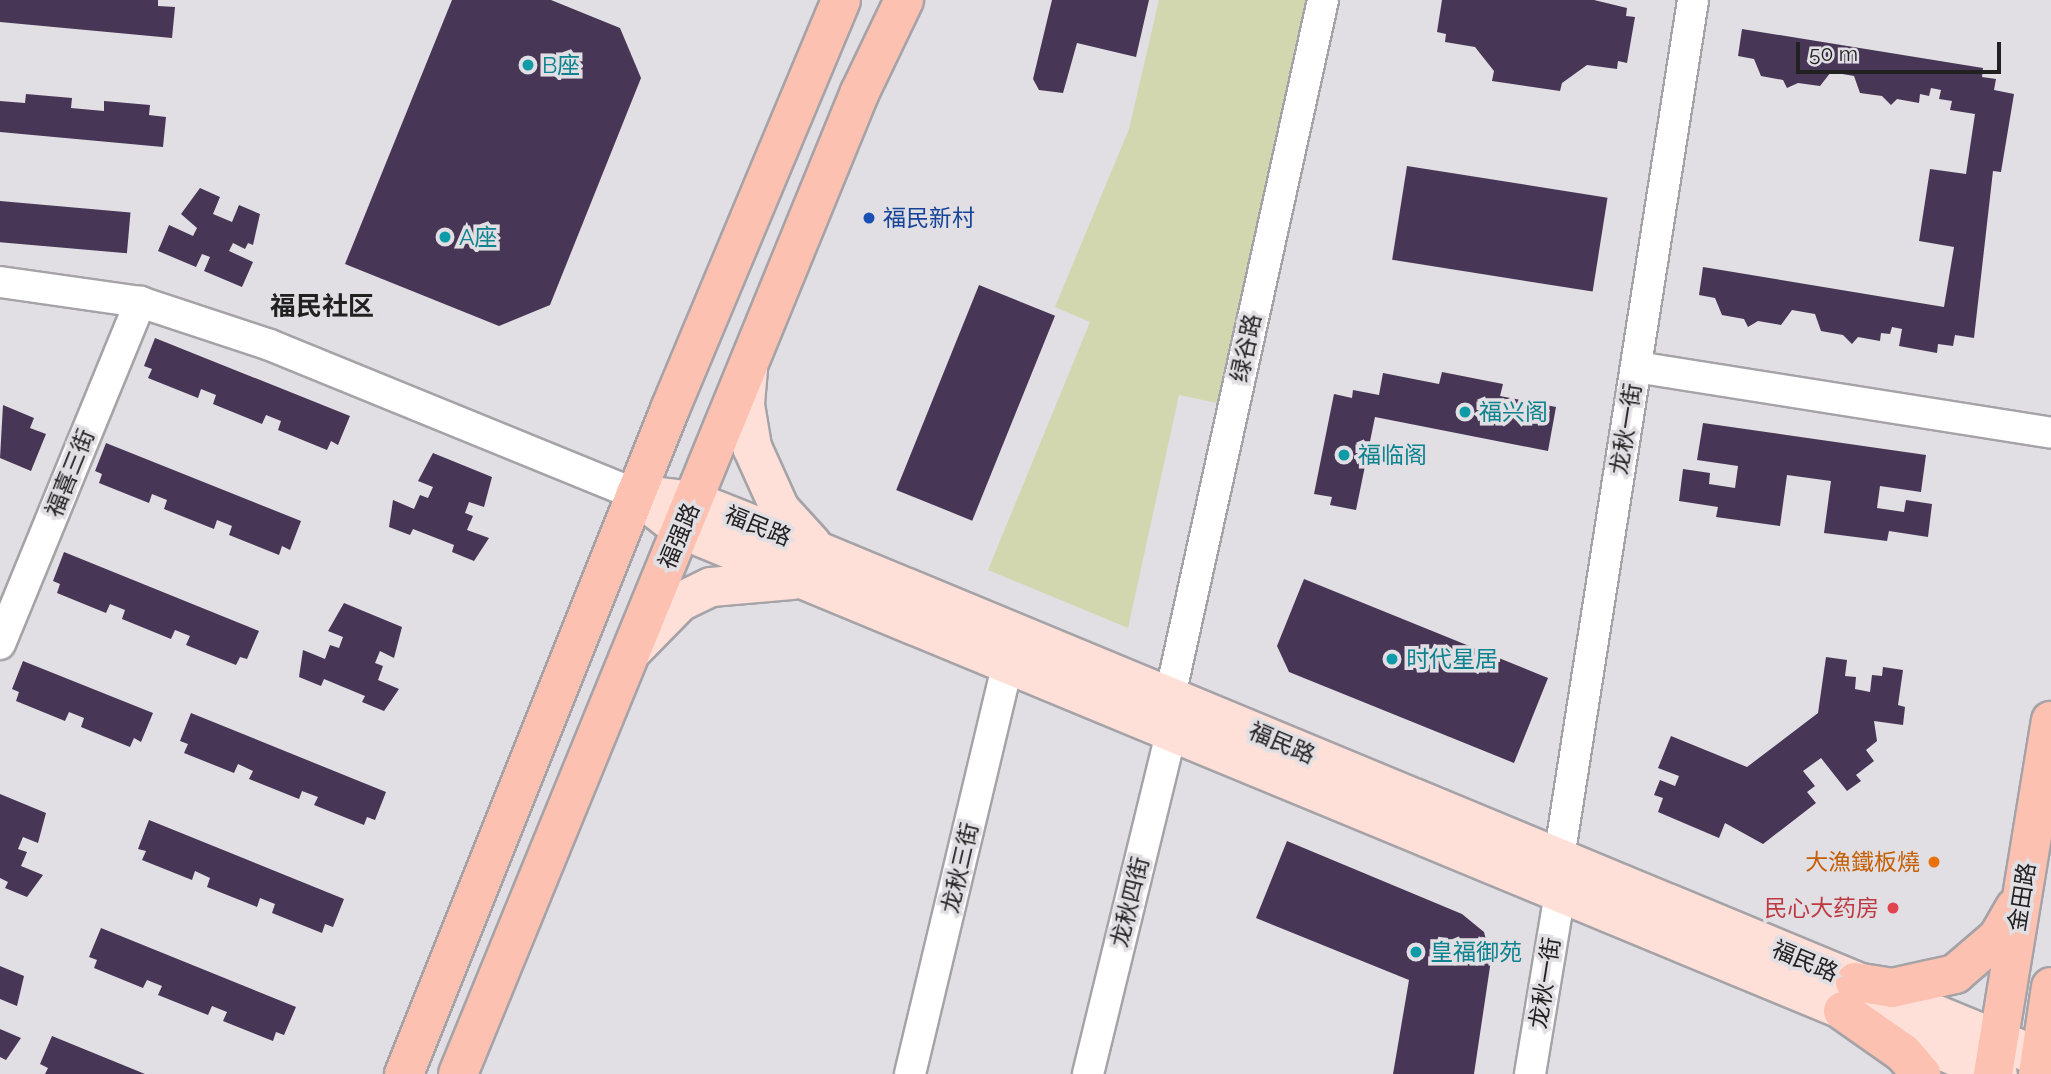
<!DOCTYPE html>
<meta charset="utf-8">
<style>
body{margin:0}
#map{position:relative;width:2051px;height:1074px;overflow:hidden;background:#e1dfe3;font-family:Raleway,"Noto Sans SC",sans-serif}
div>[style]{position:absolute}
.green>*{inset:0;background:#d2d7af}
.building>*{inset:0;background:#483657;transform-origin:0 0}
.roads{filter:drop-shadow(2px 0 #a5a3a7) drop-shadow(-2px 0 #a5a3a7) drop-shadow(0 2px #a5a3a7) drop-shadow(0 -2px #a5a3a7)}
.street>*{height:30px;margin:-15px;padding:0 15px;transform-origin:15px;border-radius:15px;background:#fff}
.secondary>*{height:38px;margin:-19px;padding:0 19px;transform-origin:19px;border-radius:19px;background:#fee0d8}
.primary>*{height:38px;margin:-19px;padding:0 19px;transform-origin:19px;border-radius:19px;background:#fcc1b1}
.dots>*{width:19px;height:19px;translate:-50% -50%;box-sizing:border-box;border:4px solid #e1dfe3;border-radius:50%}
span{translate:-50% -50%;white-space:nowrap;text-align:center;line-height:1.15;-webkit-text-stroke:7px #e1dfe3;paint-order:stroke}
.culture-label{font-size:23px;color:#0d838f}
.left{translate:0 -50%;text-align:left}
.transit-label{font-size:23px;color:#164399}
.street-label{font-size:23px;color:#222122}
.food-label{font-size:23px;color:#c56008}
.right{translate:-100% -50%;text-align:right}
.health-label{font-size:23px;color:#be3a42}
.quarter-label{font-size:26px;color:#222122;font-weight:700}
.scale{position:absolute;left:1796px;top:42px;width:205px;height:32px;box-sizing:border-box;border:4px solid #222122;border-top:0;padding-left:9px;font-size:21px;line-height:24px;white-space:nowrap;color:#222122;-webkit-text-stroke:5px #e1dfe3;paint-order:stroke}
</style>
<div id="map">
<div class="green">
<div style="clip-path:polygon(1159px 0,1307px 0,1217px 403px,1179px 395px,1128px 628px,988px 570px,1090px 322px,1055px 307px,1129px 129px)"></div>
</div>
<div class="building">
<div style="clip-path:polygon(0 0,158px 0,158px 6px,175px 7px,172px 38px,0 22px)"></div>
<div style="clip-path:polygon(452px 0,551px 0,620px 28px,641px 78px,550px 305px,499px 326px,345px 264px)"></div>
<div style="clip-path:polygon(1052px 0,1149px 0,1136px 57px,1077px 43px,1063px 93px,1039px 90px,1033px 79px)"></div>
<div style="clip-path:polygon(1442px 0,1594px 0,1627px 8px,1626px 16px,1635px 17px,1627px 63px,1618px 61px,1617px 69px,1587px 65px,1562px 83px,1560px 91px,1492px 81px,1494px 71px,1475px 47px,1445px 42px,1446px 34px,1437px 32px)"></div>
<div style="clip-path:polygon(1742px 29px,1983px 68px,1982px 77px,1996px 79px,1994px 90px,2014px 94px,2001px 172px,1993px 171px,1974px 338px,1955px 335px,1953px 346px,1938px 344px,1937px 353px,1899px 346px,1902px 329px,1892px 327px,1890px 334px,1881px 333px,1880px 341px,1858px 337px,1852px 344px,1843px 335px,1821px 331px,1815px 314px,1792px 310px,1781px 325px,1758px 321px,1748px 327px,1744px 319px,1722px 315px,1715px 298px,1699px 295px,1703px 267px,1944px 307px,1954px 247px,1919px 241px,1930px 169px,1966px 174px,1975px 114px,1950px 110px,1952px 101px,1939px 99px,1941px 90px,1931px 88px,1929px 96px,1920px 94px,1919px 103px,1897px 99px,1891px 105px,1882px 96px,1860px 93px,1854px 76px,1831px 72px,1820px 86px,1798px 83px,1787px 88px,1783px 80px,1761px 76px,1754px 59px,1738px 56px)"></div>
<div style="clip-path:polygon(26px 94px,72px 98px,71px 108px,104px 111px,104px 101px,150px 105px,149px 115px,166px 117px,163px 147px,0 132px,0 101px,25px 103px)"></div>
<div style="left:1407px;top:166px;width:203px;height:95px;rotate:9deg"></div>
<div style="clip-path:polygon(200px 188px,220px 197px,213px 214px,232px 222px,239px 205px,260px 214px,253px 245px,248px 243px,245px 249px,233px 243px,229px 251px,253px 262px,242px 287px,204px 271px,210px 257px,202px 254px,196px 267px,158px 251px,169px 225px,193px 236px,197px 228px,181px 214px)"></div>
<div style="left:0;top:201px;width:131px;height:41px;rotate:5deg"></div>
<div style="left:979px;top:285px;width:82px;height:221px;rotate:22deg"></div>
<div style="clip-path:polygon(155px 338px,350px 416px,338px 445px,331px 441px,327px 450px,278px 430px,281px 421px,266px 415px,262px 424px,213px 404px,216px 395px,201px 389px,198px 398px,148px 378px,152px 369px,144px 366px)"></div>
<div style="clip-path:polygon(1442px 372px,1503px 384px,1500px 396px,1556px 407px,1548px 451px,1375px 417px,1356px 510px,1330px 505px,1332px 497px,1314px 494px,1334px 394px,1352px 398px,1353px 390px,1379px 395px,1383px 373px,1439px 384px)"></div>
<div style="clip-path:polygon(3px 405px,34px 418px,30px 428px,46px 434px,31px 471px,0 458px)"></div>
<div style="clip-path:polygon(1703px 423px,1926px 455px,1921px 492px,1880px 486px,1877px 508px,1904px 512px,1906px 500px,1932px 504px,1928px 537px,1889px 531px,1887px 541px,1824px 533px,1831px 481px,1787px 475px,1780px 526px,1716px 517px,1718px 507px,1679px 501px,1683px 469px,1710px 473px,1709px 484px,1735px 488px,1738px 466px,1697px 460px)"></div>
<div style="clip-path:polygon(106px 443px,301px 521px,290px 550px,282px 546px,279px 555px,229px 535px,232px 526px,217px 520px,214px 529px,164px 509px,167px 500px,152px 494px,149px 503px,99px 483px,102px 474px,95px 471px)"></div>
<div style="clip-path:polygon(433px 453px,492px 477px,484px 507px,469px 502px,465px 513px,473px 516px,467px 530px,489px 538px,474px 561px,452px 552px,454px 545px,413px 529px,410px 535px,389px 527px,393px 500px,414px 509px,420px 495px,428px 498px,433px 487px,418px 481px)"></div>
<div style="clip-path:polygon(64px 552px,259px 631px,247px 659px,240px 657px,236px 665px,186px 645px,190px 636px,175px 630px,171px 639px,122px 619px,125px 610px,110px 604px,106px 613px,57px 593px,60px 584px,53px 581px)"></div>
<div style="clip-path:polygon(1304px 579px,1548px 678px,1514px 763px,1289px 672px,1277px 646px)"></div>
<div style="clip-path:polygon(344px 603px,402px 627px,394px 658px,380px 651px,375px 663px,383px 666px,378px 680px,399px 689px,384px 711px,362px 702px,365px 696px,324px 679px,321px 686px,299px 677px,303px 650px,325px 659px,330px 645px,339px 648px,343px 637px,328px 631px)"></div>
<div style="clip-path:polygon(1826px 657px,1847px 660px,1845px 676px,1856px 677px,1855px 689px,1870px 692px,1872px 675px,1882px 676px,1883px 667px,1903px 670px,1898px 705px,1905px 707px,1903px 725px,1874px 721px,1877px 741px,1866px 750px,1874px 761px,1856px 775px,1861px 781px,1847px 791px,1821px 758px,1803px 771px,1815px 786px,1807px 792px,1816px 803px,1763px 844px,1725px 823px,1719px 838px,1658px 812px,1663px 798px,1654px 795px,1660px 780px,1675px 786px,1679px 776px,1658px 768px,1671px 736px,1747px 767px,1818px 713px)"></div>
<div style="clip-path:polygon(23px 661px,153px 713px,141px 742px,134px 738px,130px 747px,81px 727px,84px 718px,69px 712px,65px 721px,16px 701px,19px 692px,12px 689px)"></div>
<div style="clip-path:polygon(191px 713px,386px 792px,375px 820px,367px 817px,364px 825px,314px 805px,318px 797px,302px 791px,299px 799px,249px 779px,253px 771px,238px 764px,234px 773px,184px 753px,188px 744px,180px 741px)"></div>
<div style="clip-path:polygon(0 794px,46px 813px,38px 843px,23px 837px,18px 849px,27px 852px,21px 866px,43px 875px,27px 897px,5px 888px,8px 882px,0 878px)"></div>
<div style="clip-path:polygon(149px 820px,344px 899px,333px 927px,325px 924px,322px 933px,272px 913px,275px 904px,260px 898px,257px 907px,207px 887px,210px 878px,195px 871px,192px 880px,142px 860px,146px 851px,138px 849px)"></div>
<div style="clip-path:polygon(1287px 841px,1462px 914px,1484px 932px,1491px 960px,1474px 1074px,1393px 1074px,1409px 980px,1256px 918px)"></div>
<div style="clip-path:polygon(101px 928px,296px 1007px,284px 1035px,276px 1032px,273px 1041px,223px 1021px,227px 1012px,212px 1006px,208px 1015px,158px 995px,162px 986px,147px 980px,143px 988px,94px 968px,97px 960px,89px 957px)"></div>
<div style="clip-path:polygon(0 966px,24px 976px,17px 1006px,0 999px)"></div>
<div style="clip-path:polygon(0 1029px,21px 1038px,6px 1060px,0 1057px)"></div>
<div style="clip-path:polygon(52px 1036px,145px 1074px,45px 1074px,48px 1068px,40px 1064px)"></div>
</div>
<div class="roads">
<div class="street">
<div style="left:0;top:282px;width:141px;rotate:8.1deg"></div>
<div style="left:140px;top:302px;width:137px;rotate:18.3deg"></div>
<div style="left:270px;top:345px;width:394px;rotate:22.2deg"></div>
<div style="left:1636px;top:367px;width:420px;rotate:9deg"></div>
<div style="left:0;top:644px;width:370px;rotate:-67.7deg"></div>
<div style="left:1170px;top:696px;width:713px;rotate:-77.6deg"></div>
<div style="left:1559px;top:858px;width:868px;rotate:-81.12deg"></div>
<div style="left:910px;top:1074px;width:423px;rotate:-76.6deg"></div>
<div style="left:1088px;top:1074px;width:354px;rotate:-76.3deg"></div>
<div style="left:1530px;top:1074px;width:183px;rotate:-80.6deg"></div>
</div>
<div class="secondary">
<div style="left:748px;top:369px;width:36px;rotate:95deg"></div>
<div style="left:745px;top:405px;width:43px;rotate:80.5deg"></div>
<div style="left:752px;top:447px;width:68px;rotate:65.7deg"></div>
<div style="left:780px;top:509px;width:47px;rotate:47.6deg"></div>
<div style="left:635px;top:494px;width:58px;rotate:6.9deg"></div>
<div style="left:693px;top:501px;width:103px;rotate:21.6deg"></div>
<div style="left:789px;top:539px;width:1366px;rotate:22.51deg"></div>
<div style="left:654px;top:508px;width:34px;rotate:38deg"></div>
<div style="left:681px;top:529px;width:1425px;rotate:22.48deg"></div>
<div style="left:632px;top:651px;width:69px;rotate:-45.6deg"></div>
<div style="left:680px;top:602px;width:34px;rotate:-26deg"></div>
<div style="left:711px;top:587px;width:81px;rotate:-4.9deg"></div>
</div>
<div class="primary">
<div style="left:1855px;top:982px;width:37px;rotate:9deg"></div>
<div style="left:1892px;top:988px;width:65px;rotate:-12.5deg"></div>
<div style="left:1955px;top:974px;width:57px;rotate:-40.7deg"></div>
<div style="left:1998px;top:937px;width:34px;rotate:-60deg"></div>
<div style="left:1843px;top:1011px;width:73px;rotate:35deg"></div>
<div style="left:1903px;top:1053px;width:28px;rotate:49deg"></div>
<div style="left:404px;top:1074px;width:716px;rotate:-68.2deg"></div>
<div style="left:670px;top:409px;width:443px;rotate:-67.3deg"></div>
<div style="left:458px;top:1074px;width:1061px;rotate:-67.74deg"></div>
<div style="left:860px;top:92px;width:102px;rotate:-64.4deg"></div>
<div style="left:1993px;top:1074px;width:358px;rotate:-80.7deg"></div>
<div style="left:2038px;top:1074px;width:88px;rotate:-81.5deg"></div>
</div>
</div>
<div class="dots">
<div style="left:528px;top:65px;background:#0f9aa8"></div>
<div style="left:869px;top:218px;background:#1a4fb4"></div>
<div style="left:445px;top:237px;background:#0f9aa8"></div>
<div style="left:1465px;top:412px;background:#0f9aa8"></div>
<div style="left:1344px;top:455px;background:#0f9aa8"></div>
<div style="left:1392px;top:659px;background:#0f9aa8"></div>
<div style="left:1934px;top:862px;background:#e8710a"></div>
<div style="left:1893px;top:908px;background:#e0444e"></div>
<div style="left:1416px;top:952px;background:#0f9aa8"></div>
</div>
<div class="culture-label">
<span class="left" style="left:542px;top:65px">B座</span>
<span class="left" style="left:459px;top:237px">A座</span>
<span class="left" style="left:1479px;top:412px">福兴阁</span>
<span class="left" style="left:1358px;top:455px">福临阁</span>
<span class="left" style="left:1406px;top:659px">时代星居</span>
<span class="left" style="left:1430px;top:952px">皇福御苑</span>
</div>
<div class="transit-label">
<span class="left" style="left:883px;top:218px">福民新村</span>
</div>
<div class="street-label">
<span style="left:1246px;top:348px;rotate:-78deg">绿谷路</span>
<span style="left:1626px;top:429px;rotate:-81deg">龙秋一街</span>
<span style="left:70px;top:473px;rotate:-68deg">福喜三街</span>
<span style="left:758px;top:526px;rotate:22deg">福民路</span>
<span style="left:679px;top:536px;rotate:-67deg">福强路</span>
<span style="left:1282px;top:743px;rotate:23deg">福民路</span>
<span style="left:960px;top:868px;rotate:-77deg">龙秋三街</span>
<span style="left:2022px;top:897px;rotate:-81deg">金田路</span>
<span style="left:1130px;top:902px;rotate:-76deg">龙秋四街</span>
<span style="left:1805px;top:961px;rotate:23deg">福民路</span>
<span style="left:1545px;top:983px;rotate:-81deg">龙秋一街</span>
</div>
<div class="food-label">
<span class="right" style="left:1920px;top:862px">大漁鐵板燒</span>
</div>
<div class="health-label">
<span class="right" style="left:1879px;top:908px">民心大药房</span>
</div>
<div class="quarter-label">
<span style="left:322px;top:307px">福民社区</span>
</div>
<div class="scale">50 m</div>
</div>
